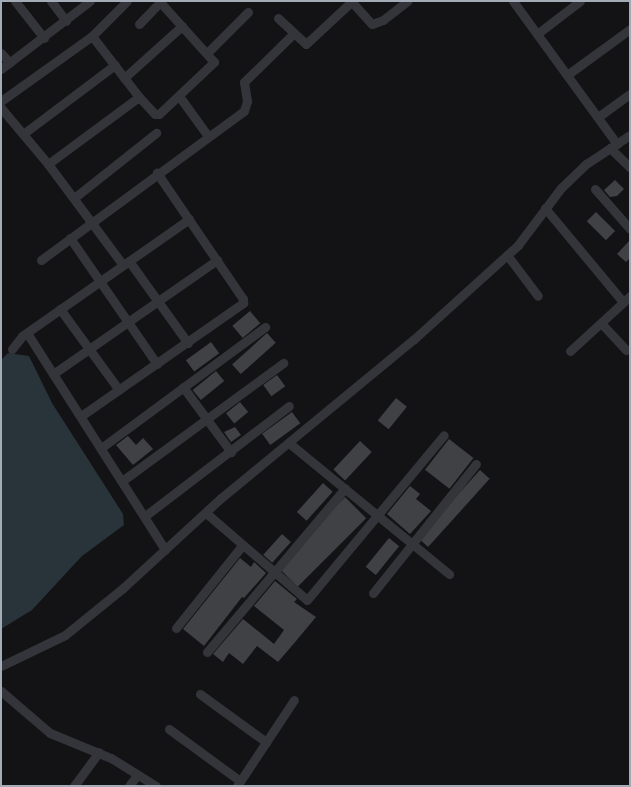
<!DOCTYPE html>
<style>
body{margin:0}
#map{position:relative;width:631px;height:787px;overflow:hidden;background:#131315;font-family:"Sofia Sans Condensed",sans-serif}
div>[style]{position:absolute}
.water>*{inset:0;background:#28333a}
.building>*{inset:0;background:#3f4145;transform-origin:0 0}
.minor>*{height:9px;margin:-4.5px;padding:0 4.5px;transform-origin:4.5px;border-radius:4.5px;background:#34353a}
span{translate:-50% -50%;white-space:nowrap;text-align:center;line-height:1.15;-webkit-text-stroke:4.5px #0e0e10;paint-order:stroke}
.frame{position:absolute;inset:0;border:2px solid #a3abb7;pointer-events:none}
</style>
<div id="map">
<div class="water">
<div style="clip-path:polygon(8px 353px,29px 356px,52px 403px,123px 514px,124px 525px,82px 556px,32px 610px,1px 629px,1px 360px)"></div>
</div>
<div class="building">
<div style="clip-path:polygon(615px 180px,624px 189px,617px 196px,610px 197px,604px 190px)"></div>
<div style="left:596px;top:212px;width:27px;height:13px;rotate:45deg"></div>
<div style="clip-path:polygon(630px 240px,630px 258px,626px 262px,617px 254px)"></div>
<div style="left:250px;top:311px;width:16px;height:23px;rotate:50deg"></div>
<div style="left:267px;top:333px;width:13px;height:47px;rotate:48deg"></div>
<div style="left:211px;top:342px;width:14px;height:31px;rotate:54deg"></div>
<div style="left:216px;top:371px;width:13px;height:30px;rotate:51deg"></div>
<div style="left:277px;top:375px;width:14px;height:17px;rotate:54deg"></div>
<div style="left:396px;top:398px;width:14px;height:29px;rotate:39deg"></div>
<div style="left:240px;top:402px;width:13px;height:18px;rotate:51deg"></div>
<div style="left:292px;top:412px;width:14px;height:37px;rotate:54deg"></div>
<div style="clip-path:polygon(235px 427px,241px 435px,231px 442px,224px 432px)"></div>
<div style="clip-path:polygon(128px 436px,136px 445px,143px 438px,153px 449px,133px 465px,116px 445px)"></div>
<div style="left:449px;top:439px;width:31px;height:39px;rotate:38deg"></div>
<div style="left:360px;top:441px;width:16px;height:39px;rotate:43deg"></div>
<div style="left:480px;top:470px;width:13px;height:92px;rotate:42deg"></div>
<div style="left:323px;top:483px;width:13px;height:39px;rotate:42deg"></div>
<div style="clip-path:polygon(410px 486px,420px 494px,416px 499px,431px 511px,410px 534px,387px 514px)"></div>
<div style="left:345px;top:497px;width:30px;height:97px;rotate:45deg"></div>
<div style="left:282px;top:534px;width:12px;height:28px;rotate:42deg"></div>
<div style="left:389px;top:538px;width:13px;height:37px;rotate:39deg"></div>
<div style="clip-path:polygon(240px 558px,251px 567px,254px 562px,266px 573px,244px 598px,242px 597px,204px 646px,183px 629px)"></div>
<div style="clip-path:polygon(275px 581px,297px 599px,294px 602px,316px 617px,296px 641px,278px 662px,257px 646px,243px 664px,229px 653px,223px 662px,213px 654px,243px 619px,274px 644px,284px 630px,254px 606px)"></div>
</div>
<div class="minor">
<div style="left:15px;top:1px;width:47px;rotate:51.9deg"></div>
<div style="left:51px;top:1px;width:25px;rotate:53deg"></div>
<div style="left:351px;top:1px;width:31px;rotate:48deg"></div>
<div style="left:372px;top:24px;width:12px;rotate:-20deg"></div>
<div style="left:383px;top:20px;width:31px;rotate:-38deg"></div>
<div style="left:513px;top:1px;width:177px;rotate:54deg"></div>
<div style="left:278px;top:18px;width:38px;rotate:43deg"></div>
<div style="left:306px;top:44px;width:62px;rotate:-43deg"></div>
<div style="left:139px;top:24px;width:32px;rotate:-46deg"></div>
<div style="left:537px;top:34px;width:54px;rotate:-37.5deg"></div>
<div style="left:92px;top:36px;width:77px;rotate:52.4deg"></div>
<div style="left:139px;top:97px;width:23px;rotate:47deg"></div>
<div style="left:155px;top:114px;width:4px"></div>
<div style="left:159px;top:114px;width:76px;rotate:-43.4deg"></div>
<div style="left:214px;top:62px;width:81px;rotate:-132deg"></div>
<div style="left:1px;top:53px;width:13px;rotate:48deg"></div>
<div style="left:207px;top:53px;width:58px;rotate:-45deg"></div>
<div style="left:1px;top:69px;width:112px;rotate:-37.4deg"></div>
<div style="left:567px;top:75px;width:78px;rotate:-36.1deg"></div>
<div style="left:124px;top:78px;width:78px;rotate:-41.9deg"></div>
<div style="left:179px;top:96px;width:49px;rotate:54.1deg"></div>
<div style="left:1px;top:101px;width:112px;rotate:-35.5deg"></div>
<div style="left:92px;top:36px;width:49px;rotate:-45deg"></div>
<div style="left:1px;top:108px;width:73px;rotate:50deg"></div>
<div style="left:48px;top:164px;width:126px;rotate:53.4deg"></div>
<div style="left:598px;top:117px;width:39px;rotate:-36deg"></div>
<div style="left:23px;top:134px;width:115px;rotate:-36.9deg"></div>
<div style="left:610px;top:148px;width:28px;rotate:44deg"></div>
<div style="left:48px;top:164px;width:113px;rotate:-36.4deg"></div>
<div style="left:595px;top:189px;width:53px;rotate:48.8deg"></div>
<div style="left:74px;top:198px;width:105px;rotate:-38.4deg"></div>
<div style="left:545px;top:208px;width:122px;rotate:50.3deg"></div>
<div style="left:70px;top:238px;width:153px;rotate:55.4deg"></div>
<div style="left:507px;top:255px;width:51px;rotate:52.9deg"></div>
<div style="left:41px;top:260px;width:252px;rotate:-36.3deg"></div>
<div style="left:244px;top:111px;width:10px;rotate:-73deg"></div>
<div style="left:247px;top:101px;width:19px;rotate:-99deg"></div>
<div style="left:244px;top:82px;width:69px;rotate:-44.4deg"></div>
<div style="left:129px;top:261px;width:101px;rotate:54.3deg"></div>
<div style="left:60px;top:309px;width:100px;rotate:53.9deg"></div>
<div style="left:601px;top:323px;width:37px;rotate:47deg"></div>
<div style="left:27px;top:333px;width:257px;rotate:57.5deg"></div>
<div style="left:12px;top:349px;width:16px;rotate:-52deg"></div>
<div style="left:22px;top:336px;width:204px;rotate:-35deg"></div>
<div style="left:570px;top:351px;width:81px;rotate:-42.5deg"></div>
<div style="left:53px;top:374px;width:200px;rotate:-34.8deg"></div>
<div style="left:183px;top:387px;width:81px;rotate:53.6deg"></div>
<div style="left:81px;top:416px;width:198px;rotate:-34.9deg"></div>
<div style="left:243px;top:303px;width:4px;rotate:-90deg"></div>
<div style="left:243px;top:299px;width:153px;rotate:-124.3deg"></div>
<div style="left:289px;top:443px;width:207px;rotate:39.3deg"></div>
<div style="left:101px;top:448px;width:204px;rotate:-36.4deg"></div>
<div style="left:122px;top:481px;width:200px;rotate:-36.2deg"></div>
<div style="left:206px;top:513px;width:133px;rotate:40.7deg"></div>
<div style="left:307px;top:600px;width:214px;rotate:-50.3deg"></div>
<div style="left:145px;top:516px;width:181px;rotate:-37.4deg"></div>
<div style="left:373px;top:593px;width:165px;rotate:-51.4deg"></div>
<div style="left:176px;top:628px;width:104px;rotate:-51.3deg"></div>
<div style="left:207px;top:652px;width:214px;rotate:-49.9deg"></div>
<div style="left:1px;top:666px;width:71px;rotate:-25.8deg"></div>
<div style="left:65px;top:635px;width:75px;rotate:-39deg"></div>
<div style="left:123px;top:588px;width:133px;rotate:-42.6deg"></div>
<div style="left:221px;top:498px;width:249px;rotate:-39.5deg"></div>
<div style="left:413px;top:340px;width:142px;rotate:-42.1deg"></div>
<div style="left:518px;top:245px;width:71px;rotate:-53deg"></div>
<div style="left:561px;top:188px;width:35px;rotate:-44deg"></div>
<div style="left:586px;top:164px;width:53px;rotate:-33.4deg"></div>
<div style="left:1px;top:691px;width:65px;rotate:40.6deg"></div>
<div style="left:50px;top:733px;width:66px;rotate:22.3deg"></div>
<div style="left:111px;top:758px;width:53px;rotate:31.9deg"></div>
<div style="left:200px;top:694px;width:82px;rotate:36deg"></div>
<div style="left:169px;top:729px;width:88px;rotate:36.2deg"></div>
<div style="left:74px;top:786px;width:42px;rotate:-53.7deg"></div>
<div style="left:129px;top:786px;width:14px;rotate:-54deg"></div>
<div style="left:237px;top:786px;width:103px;rotate:-56.5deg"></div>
</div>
<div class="frame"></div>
</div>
